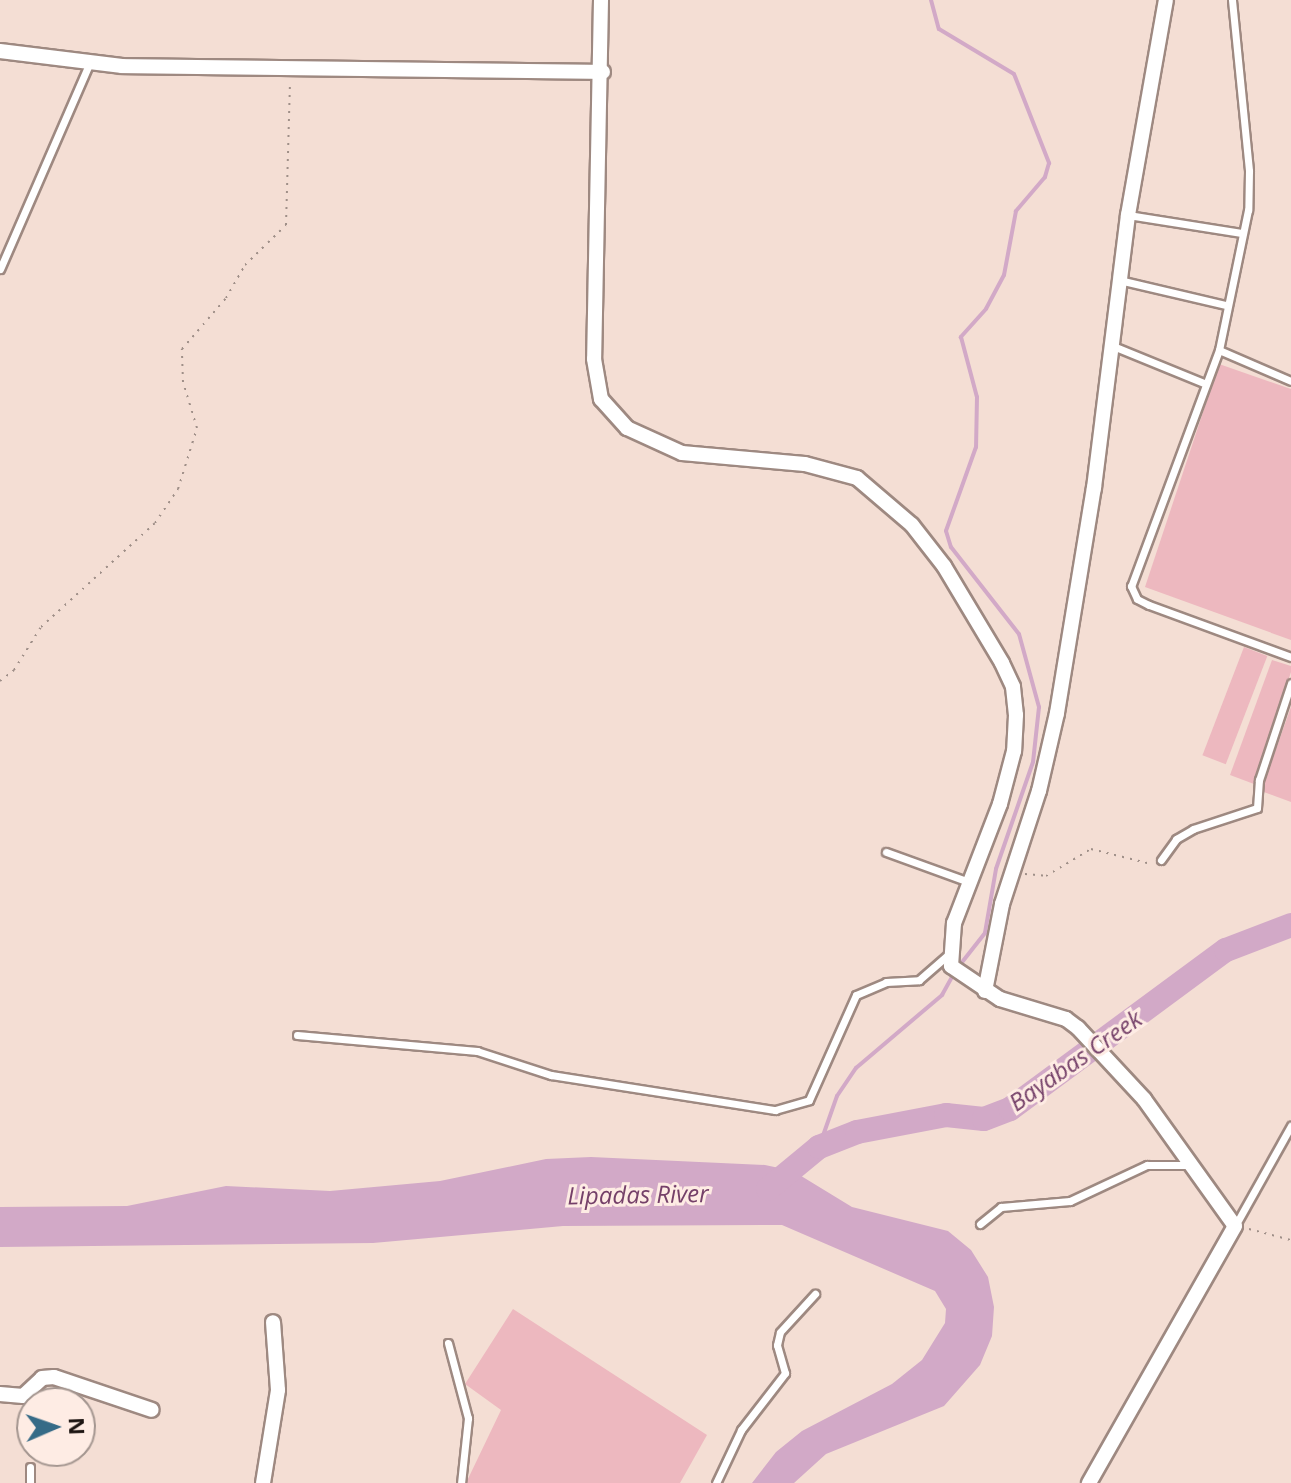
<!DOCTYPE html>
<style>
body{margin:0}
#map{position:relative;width:1291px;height:1483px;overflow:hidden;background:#f4ded4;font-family:"Open Sans",sans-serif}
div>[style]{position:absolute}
.water>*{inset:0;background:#d2a9c7}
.stream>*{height:4px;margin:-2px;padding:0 2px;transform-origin:2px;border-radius:2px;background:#d2a9c7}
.river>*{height:24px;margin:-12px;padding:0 12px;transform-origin:12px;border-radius:12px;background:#d2a9c7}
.building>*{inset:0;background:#edb8bf;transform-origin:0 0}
.path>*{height:2px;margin-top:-1px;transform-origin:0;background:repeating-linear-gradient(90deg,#9f8f88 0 2px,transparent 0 8px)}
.roads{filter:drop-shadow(2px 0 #9e8981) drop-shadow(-2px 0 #9e8981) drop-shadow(0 2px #9e8981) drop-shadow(0 -2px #9e8981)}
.service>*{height:7px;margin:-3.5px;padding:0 3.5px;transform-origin:3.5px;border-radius:3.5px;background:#fff}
.minor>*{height:14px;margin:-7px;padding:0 7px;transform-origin:7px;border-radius:7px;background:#fff}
span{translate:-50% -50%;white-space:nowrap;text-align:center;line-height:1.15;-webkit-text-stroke:6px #feece4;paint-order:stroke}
.water-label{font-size:24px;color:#754069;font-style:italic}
.north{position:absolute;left:16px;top:1387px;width:80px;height:80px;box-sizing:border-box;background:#feece4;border:2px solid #a49690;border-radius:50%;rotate:88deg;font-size:22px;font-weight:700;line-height:32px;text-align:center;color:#1d1512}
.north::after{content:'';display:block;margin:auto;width:28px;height:36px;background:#366b87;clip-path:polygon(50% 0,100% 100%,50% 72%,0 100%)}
</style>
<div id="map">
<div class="water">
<div style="clip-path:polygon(591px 1157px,765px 1165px,793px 1171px,852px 1207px,948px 1231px,971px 1250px,988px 1277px,994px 1307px,992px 1336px,980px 1365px,944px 1406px,826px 1454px,794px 1483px,752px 1483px,776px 1452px,802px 1431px,892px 1384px,922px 1360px,945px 1323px,946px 1309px,935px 1291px,782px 1225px,563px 1226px,373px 1243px,0 1247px,0 1207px,127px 1206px,226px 1186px,330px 1191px,440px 1181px,546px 1159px)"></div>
</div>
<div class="stream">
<div style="left:931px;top:0;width:30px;rotate:75deg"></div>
<div style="left:939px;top:29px;width:87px;rotate:31deg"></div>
<div style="left:1014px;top:74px;width:96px;rotate:68.5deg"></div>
<div style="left:1049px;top:163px;width:15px;rotate:106deg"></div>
<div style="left:1045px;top:177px;width:45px;rotate:130.5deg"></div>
<div style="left:1016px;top:211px;width:65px;rotate:100.6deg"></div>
<div style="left:1004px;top:275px;width:38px;rotate:118deg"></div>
<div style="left:986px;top:309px;width:38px;rotate:132deg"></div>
<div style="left:961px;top:337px;width:62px;rotate:75.1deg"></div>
<div style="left:977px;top:397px;width:50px;rotate:91.1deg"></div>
<div style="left:976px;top:447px;width:89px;rotate:109.7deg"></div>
<div style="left:946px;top:531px;width:17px;rotate:73deg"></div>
<div style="left:951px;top:547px;width:110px;rotate:52deg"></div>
<div style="left:1019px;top:634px;width:76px;rotate:74.7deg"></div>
<div style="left:1039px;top:707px;width:55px;rotate:96.2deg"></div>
<div style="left:1033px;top:762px;width:113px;rotate:109.1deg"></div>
<div style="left:996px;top:869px;width:65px;rotate:99.8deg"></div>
<div style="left:985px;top:933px;width:42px;rotate:128.2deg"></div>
<div style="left:819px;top:1147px;width:54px;rotate:-70.6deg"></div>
<div style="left:837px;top:1096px;width:34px;rotate:-56deg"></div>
<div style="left:856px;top:1068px;width:113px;rotate:-40.3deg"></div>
<div style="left:942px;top:995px;width:25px;rotate:-61deg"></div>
</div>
<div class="river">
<div style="left:768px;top:1189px;width:66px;rotate:-39.5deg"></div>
<div style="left:819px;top:1147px;width:41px;rotate:-21.5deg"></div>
<div style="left:857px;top:1132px;width:91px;rotate:-10.8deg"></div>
<div style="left:946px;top:1115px;width:38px;rotate:6deg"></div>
<div style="left:984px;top:1119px;width:28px;rotate:-21deg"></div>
<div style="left:1010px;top:1109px;width:268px;rotate:-36.4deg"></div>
<div style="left:1226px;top:950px;width:70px;rotate:-21deg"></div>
</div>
<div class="building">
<div style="clip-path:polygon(1219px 364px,1291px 389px,1291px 640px,1145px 587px)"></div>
<div style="left:1244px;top:647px;width:25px;height:116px;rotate:21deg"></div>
<div style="clip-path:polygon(1272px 660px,1291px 666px,1291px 672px,1254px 784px,1230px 775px)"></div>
<div style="clip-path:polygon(1291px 707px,1291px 802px,1261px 791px)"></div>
<div style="clip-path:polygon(513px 1309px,707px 1435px,680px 1483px,466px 1483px,501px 1410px,465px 1384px)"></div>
</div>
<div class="path">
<div style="left:0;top:681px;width:18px;rotate:-38deg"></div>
<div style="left:14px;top:670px;width:51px;rotate:-57.9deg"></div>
<div style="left:41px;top:627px;width:154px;rotate:-42.4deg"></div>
<div style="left:155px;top:523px;width:41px;rotate:-55.9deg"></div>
<div style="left:178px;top:489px;width:64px;rotate:-72.7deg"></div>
<div style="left:197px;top:428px;width:48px;rotate:-106.9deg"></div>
<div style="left:183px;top:382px;width:33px;rotate:-92deg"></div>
<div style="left:182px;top:349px;width:67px;rotate:-49.2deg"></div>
<div style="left:226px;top:298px;width:38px;rotate:-60deg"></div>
<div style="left:245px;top:265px;width:57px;rotate:-44.3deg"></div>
<div style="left:286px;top:225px;width:144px;rotate:-88.4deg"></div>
<div style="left:1025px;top:874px;width:21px;rotate:5deg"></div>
<div style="left:1046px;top:876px;width:52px;rotate:-31deg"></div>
<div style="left:1091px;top:849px;width:62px;rotate:14deg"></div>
<div style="left:1249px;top:1229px;width:43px;rotate:14.7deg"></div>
</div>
<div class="roads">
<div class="service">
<div style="left:1232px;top:0;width:172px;rotate:84.3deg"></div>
<div style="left:1249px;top:171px;width:39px;rotate:91deg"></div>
<div style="left:1248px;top:210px;width:143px;rotate:101.7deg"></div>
<div style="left:1219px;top:350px;width:252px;rotate:110.4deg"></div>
<div style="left:1131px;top:586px;width:14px;rotate:65deg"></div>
<div style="left:1137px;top:599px;width:13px;rotate:27deg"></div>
<div style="left:1149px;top:605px;width:151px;rotate:20.1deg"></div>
<div style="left:1128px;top:215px;width:115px;rotate:9deg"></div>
<div style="left:0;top:269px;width:223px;rotate:-66.5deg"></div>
<div style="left:1119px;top:280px;width:110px;rotate:13.2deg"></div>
<div style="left:1113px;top:346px;width:100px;rotate:22.2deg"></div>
<div style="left:1219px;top:350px;width:78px;rotate:23.3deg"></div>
<div style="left:886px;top:852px;width:88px;rotate:19.9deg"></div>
<div style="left:1161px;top:860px;width:26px;rotate:-54deg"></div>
<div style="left:1176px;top:839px;width:20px;rotate:-30deg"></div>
<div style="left:1193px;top:829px;width:67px;rotate:-18.2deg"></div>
<div style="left:1257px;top:808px;width:28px;rotate:-86deg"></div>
<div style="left:1259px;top:780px;width:102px;rotate:-71.7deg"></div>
<div style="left:297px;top:1035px;width:181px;rotate:5.1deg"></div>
<div style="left:477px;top:1051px;width:78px;rotate:18deg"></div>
<div style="left:551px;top:1075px;width:227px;rotate:8.9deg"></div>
<div style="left:775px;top:1110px;width:35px;rotate:-16deg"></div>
<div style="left:809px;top:1100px;width:115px;rotate:-65.9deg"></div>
<div style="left:856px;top:995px;width:33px;rotate:-23deg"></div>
<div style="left:886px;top:982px;width:33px;rotate:-3deg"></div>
<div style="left:919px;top:980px;width:40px;rotate:-41deg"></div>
<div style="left:980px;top:1224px;width:27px;rotate:-39deg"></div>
<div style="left:1001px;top:1207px;width:69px;rotate:-5deg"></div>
<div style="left:1070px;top:1201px;width:85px;rotate:-25.1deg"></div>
<div style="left:1147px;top:1165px;width:41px"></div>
<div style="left:1235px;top:1226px;width:115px;rotate:-60.8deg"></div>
<div style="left:448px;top:1343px;width:78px;rotate:75.1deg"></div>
<div style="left:468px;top:1418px;width:65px;rotate:96.1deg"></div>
<div style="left:30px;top:1483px;width:16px;rotate:-90deg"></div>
<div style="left:716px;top:1483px;width:59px;rotate:-64.7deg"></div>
<div style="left:741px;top:1430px;width:72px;rotate:-52.3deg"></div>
<div style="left:785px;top:1373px;width:29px;rotate:-106deg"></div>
<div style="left:777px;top:1345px;width:13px;rotate:-77deg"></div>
<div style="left:780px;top:1332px;width:52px;rotate:-47.4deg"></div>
</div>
<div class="minor">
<div style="left:601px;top:0;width:359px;rotate:91.1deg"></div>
<div style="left:594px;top:359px;width:41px;rotate:80.1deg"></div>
<div style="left:601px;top:399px;width:39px;rotate:48deg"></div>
<div style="left:627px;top:428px;width:60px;rotate:24.4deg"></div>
<div style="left:682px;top:453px;width:123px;rotate:5.1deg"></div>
<div style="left:805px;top:464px;width:54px;rotate:15.1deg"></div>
<div style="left:857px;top:478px;width:72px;rotate:40.5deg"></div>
<div style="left:912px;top:525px;width:52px;rotate:52deg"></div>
<div style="left:944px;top:566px;width:113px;rotate:59.1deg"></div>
<div style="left:1002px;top:663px;width:26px;rotate:65deg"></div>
<div style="left:1013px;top:687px;width:28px;rotate:84deg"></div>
<div style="left:1016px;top:715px;width:36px;rotate:93deg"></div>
<div style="left:1014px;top:751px;width:55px;rotate:104.8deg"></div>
<div style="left:1000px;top:804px;width:128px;rotate:111.1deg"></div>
<div style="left:954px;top:923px;width:43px;rotate:94deg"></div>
<div style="left:951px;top:966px;width:59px;rotate:34deg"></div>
<div style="left:1000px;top:999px;width:69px;rotate:16.9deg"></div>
<div style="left:1066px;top:1019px;width:15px;rotate:37deg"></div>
<div style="left:1078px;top:1028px;width:97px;rotate:47.1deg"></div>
<div style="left:1144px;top:1099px;width:156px;rotate:54.4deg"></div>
<div style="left:1235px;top:1226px;width:296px;rotate:119.6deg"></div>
<div style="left:0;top:51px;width:123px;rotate:7deg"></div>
<div style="left:122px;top:66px;width:481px;rotate:0.7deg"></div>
<div style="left:985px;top:991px;width:89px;rotate:-78.9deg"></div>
<div style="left:1002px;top:904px;width:119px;rotate:-71.9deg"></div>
<div style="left:1039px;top:791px;width:80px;rotate:-77deg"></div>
<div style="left:1057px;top:713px;width:228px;rotate:-80.7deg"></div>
<div style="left:1094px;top:488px;width:275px;rotate:-82.9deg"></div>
<div style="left:1128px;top:215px;width:218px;rotate:-80deg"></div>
<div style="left:0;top:1394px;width:23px;rotate:5deg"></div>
<div style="left:23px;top:1396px;width:26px;rotate:-43deg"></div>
<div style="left:42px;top:1378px;width:12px;rotate:-5deg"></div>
<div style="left:54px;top:1377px;width:103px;rotate:18.6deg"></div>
<div style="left:263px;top:1483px;width:94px;rotate:-80.8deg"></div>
<div style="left:278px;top:1390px;width:68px;rotate:-94.2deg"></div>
</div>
</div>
<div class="water-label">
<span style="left:1075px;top:1060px;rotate:-35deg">Bayabas Creek</span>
<span style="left:638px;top:1194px;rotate:-1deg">Lipadas River</span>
</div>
<div class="north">N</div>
</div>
